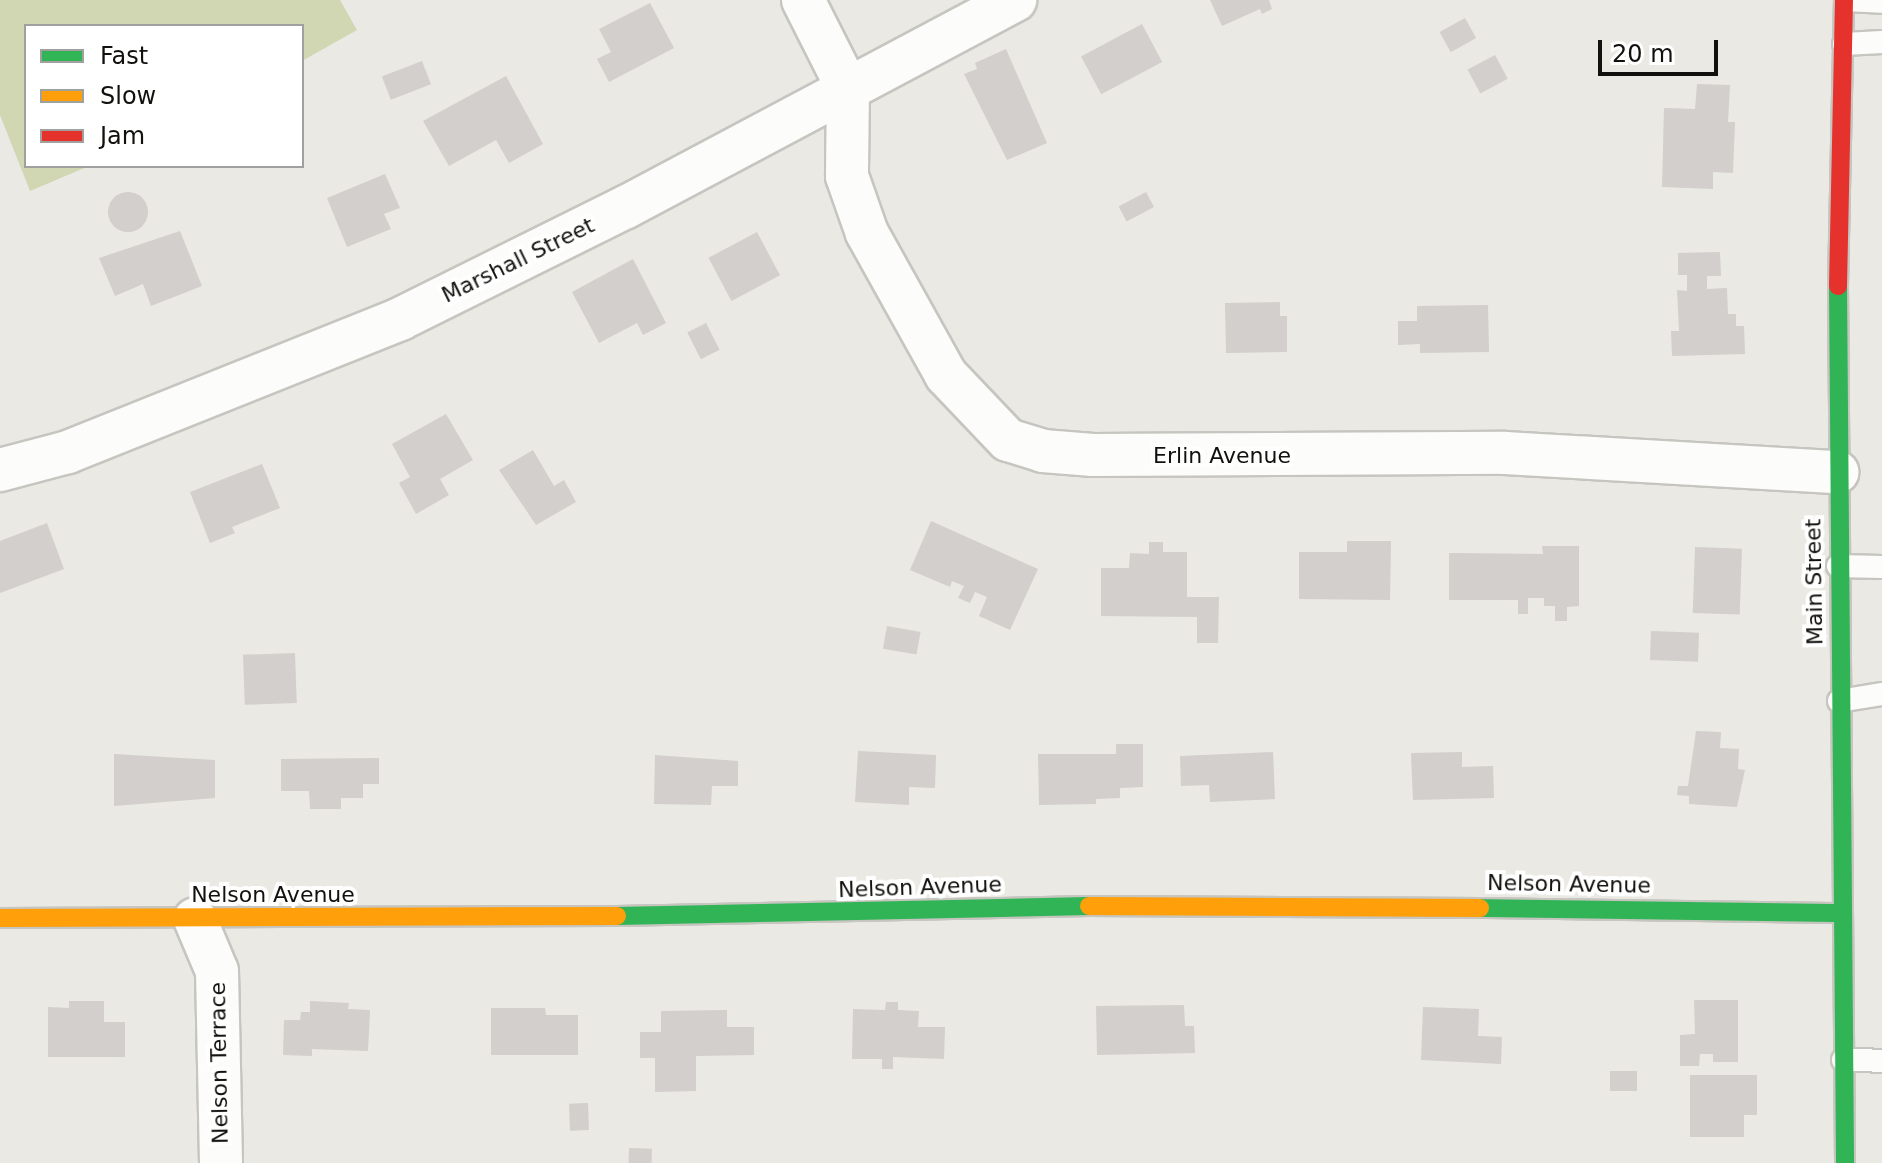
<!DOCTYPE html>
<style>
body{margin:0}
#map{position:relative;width:1882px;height:1163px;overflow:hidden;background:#eae9e3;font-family:"DejaVu Sans",sans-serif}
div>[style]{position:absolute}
.green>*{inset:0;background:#d0d7b2}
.building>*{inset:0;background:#d2cfcc;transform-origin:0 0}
.round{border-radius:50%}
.roads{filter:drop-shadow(2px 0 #c6c5c0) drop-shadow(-2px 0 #c6c5c0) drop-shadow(0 2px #c6c5c0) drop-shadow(0 -2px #c6c5c0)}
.lane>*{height:22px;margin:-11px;padding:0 11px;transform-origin:11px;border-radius:11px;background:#fcfcfb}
.street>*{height:42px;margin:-21px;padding:0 21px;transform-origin:21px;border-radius:21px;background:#fcfcfb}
.fast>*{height:18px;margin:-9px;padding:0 9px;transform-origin:9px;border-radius:9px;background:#30b455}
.slow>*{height:18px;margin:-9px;padding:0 9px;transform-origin:9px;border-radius:9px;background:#ff9f0a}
.jam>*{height:18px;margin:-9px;padding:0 9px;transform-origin:9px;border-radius:9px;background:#e5322d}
span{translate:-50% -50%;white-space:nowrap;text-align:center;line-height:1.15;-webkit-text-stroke:8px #fff;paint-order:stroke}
.street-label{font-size:22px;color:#12110e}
.legend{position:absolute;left:24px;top:24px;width:280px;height:144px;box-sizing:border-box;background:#fff;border:2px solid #a0a09f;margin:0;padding:10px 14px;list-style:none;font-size:24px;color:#12110e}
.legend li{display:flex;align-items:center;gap:16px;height:40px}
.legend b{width:40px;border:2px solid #a0a09f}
.scale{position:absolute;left:1598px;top:40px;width:120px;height:36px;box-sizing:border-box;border:4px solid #12110e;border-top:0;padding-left:10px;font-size:24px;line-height:28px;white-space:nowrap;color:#12110e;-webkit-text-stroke:6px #fff;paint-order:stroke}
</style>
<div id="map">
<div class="green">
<div style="clip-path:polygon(0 0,340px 0,357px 30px,302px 61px,302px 26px,26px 26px,26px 166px,89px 166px,30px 191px,0 115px)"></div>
</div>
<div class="building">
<div style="clip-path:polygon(1210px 0,1269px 0,1272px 9px,1262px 14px,1260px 9px,1222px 26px)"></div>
<div style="clip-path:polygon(650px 3px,674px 48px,609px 82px,597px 59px,611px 52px,599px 29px)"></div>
<div style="left:1465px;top:18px;width:23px;height:29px;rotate:61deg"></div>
<div style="left:1142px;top:24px;width:43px;height:69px;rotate:62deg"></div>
<div style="clip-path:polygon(1006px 49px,1047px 143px,1007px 160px,964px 74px,977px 69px,975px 63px)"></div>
<div style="left:1495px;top:55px;width:27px;height:31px;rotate:62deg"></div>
<div style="left:422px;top:61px;width:25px;height:43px;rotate:69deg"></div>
<div style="clip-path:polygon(506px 76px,543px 144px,509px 163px,496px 140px,449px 166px,423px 121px)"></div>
<div style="clip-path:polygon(1697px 84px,1730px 85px,1728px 122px,1735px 122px,1733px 173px,1713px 172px,1713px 189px,1662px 187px,1664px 108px,1695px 109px)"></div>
<div style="clip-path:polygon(385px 174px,400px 208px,384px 214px,391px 229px,347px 247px,327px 198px)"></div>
<div class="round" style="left:108px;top:192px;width:40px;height:40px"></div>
<div style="left:1146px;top:192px;width:17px;height:31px;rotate:62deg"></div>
<div style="clip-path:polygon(180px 231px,202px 286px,151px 306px,143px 284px,115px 296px,99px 258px)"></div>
<div style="left:757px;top:232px;width:49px;height:55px;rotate:62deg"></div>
<div style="clip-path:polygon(1720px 252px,1721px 276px,1707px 276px,1707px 289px,1727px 288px,1728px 314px,1736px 314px,1736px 326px,1744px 326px,1745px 354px,1672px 356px,1671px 331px,1679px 331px,1677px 290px,1687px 291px,1687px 275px,1678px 275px,1678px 253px)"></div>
<div style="clip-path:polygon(633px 259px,666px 323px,643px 335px,637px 323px,599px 343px,572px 292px)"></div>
<div style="clip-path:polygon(1280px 302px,1280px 316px,1287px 316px,1287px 352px,1226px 353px,1225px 303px)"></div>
<div style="clip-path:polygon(1488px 305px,1489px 352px,1420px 353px,1420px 344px,1398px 345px,1398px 321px,1417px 321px,1417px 306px)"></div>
<div style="left:706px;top:323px;width:30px;height:21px;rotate:63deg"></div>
<div style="clip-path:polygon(446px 414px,473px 460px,440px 479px,449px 495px,416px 514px,399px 483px,410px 477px,392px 444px)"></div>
<div style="clip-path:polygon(533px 450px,554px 486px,564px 480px,576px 502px,536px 525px,499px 470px)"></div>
<div style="clip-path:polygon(262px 464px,280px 508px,232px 527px,235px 533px,210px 543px,190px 492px)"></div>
<div style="clip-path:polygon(931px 521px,1038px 569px,1010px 630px,979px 616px,987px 597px,975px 592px,970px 603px,958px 598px,964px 586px,952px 581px,950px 587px,910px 570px)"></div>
<div style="clip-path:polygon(47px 523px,64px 569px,0 593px,0 541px)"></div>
<div style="clip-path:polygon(1347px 541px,1391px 541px,1390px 600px,1299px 599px,1299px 552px,1347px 552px)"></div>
<div style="clip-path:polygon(1149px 542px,1163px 542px,1163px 552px,1187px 552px,1187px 597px,1219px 597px,1218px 643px,1197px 643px,1197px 617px,1101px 616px,1101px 568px,1129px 568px,1130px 553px,1149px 554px)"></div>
<div style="clip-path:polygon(1542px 546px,1579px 546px,1579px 606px,1567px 607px,1567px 621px,1555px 621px,1555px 606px,1544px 606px,1544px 598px,1528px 598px,1528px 614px,1518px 614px,1518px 600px,1449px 600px,1449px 553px,1543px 554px)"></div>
<div style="left:1695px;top:547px;width:47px;height:66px;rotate:2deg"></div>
<div style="left:887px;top:626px;width:34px;height:23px;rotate:10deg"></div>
<div style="left:1651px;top:631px;width:48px;height:29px;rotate:2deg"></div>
<div style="left:295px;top:653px;width:50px;height:52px;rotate:88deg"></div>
<div style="clip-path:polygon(1696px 731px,1721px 732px,1720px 748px,1739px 749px,1738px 769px,1745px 770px,1737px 807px,1689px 804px,1689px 796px,1677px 795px,1678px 786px,1688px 786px)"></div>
<div style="clip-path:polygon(1116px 744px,1143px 744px,1143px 787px,1120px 788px,1120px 798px,1096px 799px,1096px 804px,1039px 805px,1038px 754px,1116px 754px)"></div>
<div style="clip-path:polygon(858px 751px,936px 755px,935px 788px,909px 787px,909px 805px,855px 802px)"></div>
<div style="clip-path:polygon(1273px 752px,1275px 799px,1210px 802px,1209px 785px,1181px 786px,1180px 756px)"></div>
<div style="clip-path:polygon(1462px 752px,1462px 767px,1493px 766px,1494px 798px,1413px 800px,1411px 753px)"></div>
<div style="clip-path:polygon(114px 754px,215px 760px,215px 798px,114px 806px)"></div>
<div style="clip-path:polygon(655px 755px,738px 761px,738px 786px,712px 786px,711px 805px,654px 804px)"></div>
<div style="clip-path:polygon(379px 758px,379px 784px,363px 784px,363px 798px,341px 798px,341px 809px,310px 809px,309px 791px,281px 791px,281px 759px)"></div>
<div style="clip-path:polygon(1694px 1000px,1738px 1000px,1738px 1062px,1713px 1062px,1713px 1054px,1700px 1054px,1699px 1066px,1680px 1066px,1680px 1035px,1695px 1034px)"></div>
<div style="clip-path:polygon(69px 1001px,104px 1001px,104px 1022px,125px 1022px,125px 1057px,48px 1057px,48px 1007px,69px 1008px)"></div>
<div style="clip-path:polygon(310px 1001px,349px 1003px,348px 1009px,370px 1010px,368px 1051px,312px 1049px,312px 1056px,283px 1055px,284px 1020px,300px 1020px,301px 1012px,310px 1012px)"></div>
<div style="clip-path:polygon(886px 1002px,898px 1002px,898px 1010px,919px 1011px,918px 1027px,945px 1027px,944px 1059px,893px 1057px,893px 1069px,882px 1069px,882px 1059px,852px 1059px,853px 1009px,885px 1010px)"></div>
<div style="clip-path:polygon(1184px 1005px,1185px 1026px,1194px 1026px,1195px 1053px,1097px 1055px,1096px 1006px)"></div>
<div style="clip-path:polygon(1423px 1007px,1479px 1009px,1478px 1036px,1502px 1037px,1501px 1064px,1421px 1060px)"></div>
<div style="clip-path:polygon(491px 1008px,545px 1008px,546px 1015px,578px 1015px,578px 1055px,491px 1055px)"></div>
<div style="clip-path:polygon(727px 1010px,727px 1027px,754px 1027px,754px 1055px,696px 1056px,696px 1091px,655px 1092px,655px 1058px,640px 1058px,640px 1032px,661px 1032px,661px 1011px)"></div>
<div style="left:1610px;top:1071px;width:27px;height:20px"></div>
<div style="clip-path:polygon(1690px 1075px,1757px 1075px,1757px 1115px,1744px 1115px,1744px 1137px,1690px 1137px)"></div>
<div style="left:588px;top:1103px;width:27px;height:19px;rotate:88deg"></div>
<div style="left:629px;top:1148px;width:23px;height:15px;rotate:2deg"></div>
</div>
<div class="roads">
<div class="lane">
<div style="left:1846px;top:0;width:36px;rotate:3deg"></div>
<div style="left:1844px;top:44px;width:38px;rotate:-3deg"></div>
<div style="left:1838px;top:566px;width:44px;rotate:1.3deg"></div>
<div style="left:1839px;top:701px;width:44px;rotate:-9.2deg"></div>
<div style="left:1843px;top:1060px;width:39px;rotate:1deg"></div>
</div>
<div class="street">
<div style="left:803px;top:0;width:100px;rotate:63.2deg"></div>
<div style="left:848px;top:89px;width:87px;rotate:90.7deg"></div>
<div style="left:847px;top:176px;width:60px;rotate:70.7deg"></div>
<div style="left:867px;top:233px;width:162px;rotate:60.9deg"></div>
<div style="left:946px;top:375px;width:90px;rotate:46.4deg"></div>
<div style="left:1008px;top:440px;width:37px;rotate:17deg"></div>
<div style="left:1043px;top:451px;width:50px;rotate:4.6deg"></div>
<div style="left:1093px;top:455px;width:412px;rotate:-0.3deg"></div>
<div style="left:1505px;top:453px;width:333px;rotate:3.3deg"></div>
<div style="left:0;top:470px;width:70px;rotate:-14.8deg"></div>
<div style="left:68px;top:452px;width:358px;rotate:-21.8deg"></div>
<div style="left:400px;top:319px;width:252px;rotate:-26.4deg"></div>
<div style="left:626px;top:207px;width:441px;rotate:-28deg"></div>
<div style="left:195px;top:919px;width:56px;rotate:67.1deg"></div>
<div style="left:217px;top:971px;width:192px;rotate:88.8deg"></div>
</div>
<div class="fast">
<div style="left:1838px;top:286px;width:877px;rotate:89.54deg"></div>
<div style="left:1480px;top:908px;width:361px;rotate:0.8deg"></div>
<div style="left:617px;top:916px;width:472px;rotate:-1.2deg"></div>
</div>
<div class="slow">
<div style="left:1089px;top:906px;width:391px;rotate:0.3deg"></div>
<div style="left:0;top:918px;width:617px;rotate:-0.19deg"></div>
</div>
<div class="jam">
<div style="left:1838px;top:286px;width:286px;rotate:-88.8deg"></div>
</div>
</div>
<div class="street-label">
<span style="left:518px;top:260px;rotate:-26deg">Marshall Street</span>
<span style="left:1222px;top:456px">Erlin Avenue</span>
<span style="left:1814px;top:582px;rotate:-91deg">Main Street</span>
<span style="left:1569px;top:884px;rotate:1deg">Nelson Avenue</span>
<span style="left:920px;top:887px;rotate:-2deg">Nelson Avenue</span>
<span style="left:273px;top:895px">Nelson Avenue</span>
<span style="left:219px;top:1063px;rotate:-91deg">Nelson Terrace</span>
</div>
<ul class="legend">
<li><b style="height:10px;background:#30b455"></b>Fast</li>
<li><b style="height:10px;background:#ff9f0a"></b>Slow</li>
<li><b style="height:10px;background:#e5322d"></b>Jam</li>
</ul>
<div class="scale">20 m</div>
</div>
